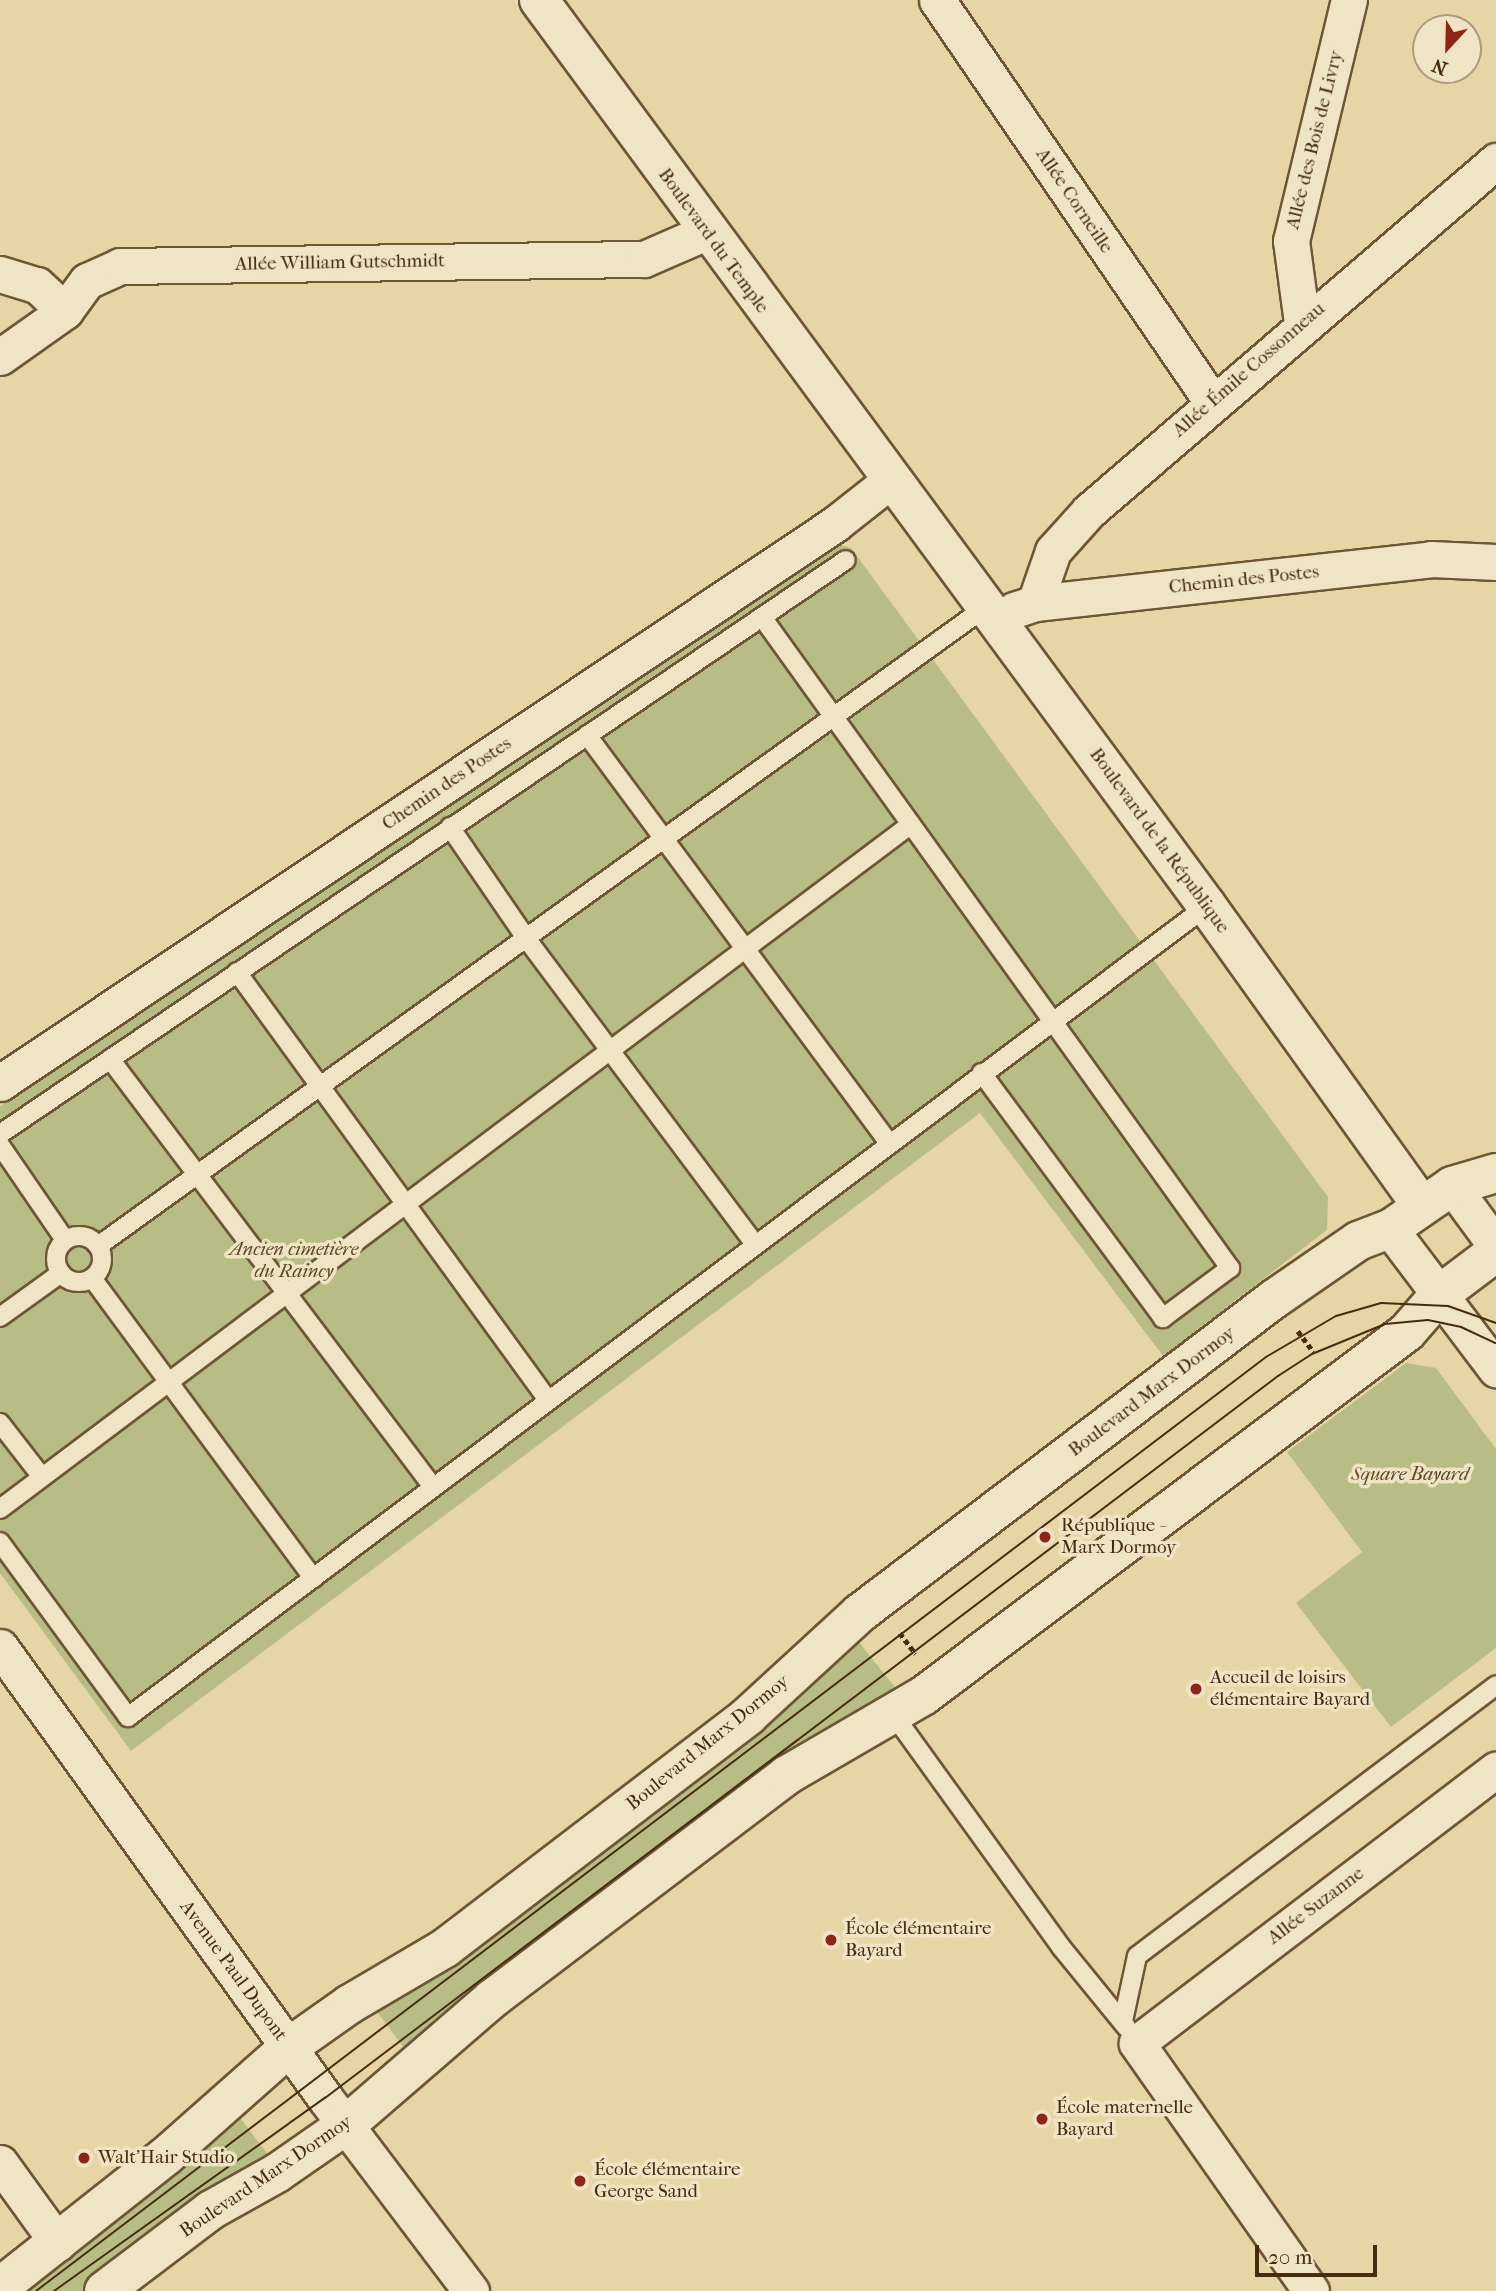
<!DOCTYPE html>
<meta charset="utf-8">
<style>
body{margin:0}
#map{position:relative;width:1496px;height:2291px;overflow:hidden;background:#e7d6a5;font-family:"IM FELL French Canon",serif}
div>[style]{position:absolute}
.green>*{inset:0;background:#b8bd85}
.path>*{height:4.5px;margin-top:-2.25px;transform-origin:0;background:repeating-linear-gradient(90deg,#462b11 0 5px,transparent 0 8.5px)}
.roads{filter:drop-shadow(2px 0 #6e5636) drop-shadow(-2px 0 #6e5636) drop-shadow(0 2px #6e5636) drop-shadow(0 -2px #6e5636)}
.service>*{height:18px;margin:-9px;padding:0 9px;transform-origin:9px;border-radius:9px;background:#efe4c4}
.service>.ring{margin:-9px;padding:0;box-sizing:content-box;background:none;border:18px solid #efe4c4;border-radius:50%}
.minor>*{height:35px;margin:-17.5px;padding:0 17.5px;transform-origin:17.5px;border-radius:17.5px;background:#efe4c4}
.tertiary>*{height:38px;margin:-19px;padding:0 19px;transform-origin:19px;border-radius:19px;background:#efe4c4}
.secondary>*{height:38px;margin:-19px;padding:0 19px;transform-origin:19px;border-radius:19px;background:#efe4c4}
.tram>*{height:2px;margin:-1px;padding:0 1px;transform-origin:1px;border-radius:1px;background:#462b11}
.dots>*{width:19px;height:19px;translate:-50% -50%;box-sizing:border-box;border:4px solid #efe4c4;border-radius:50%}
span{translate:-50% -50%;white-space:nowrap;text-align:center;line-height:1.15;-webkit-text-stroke:7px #efe4c4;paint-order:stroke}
.street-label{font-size:19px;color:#462b11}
.park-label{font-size:19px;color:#5d4828;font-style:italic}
.poi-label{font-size:19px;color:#462b11}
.left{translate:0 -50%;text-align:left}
.north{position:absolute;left:1412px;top:14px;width:70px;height:70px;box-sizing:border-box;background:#efe4c4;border:2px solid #ab9a7c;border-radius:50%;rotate:202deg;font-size:19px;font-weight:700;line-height:28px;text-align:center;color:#462b11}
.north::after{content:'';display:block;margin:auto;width:24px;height:32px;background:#8f2418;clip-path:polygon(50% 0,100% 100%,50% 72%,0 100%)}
.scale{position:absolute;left:1255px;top:2245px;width:122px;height:32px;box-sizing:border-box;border:4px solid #462b11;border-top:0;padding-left:9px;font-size:21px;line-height:24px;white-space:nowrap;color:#462b11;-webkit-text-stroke:5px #efe4c4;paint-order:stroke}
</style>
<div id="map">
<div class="green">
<div style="clip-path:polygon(837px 544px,851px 548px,1328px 1197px,1327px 1230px,1163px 1356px,980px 1113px,131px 1751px,0 1573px,0 1106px)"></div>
<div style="clip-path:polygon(1406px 1363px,1436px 1368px,1496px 1449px,1496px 1648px,1391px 1727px,1296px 1603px,1362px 1552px,1287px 1452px)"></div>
<div style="clip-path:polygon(854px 1636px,902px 1696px,410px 2056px,375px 2009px,543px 1894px,766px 1727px)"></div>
<div style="clip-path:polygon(237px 2114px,273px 2161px,206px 2198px,83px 2291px,20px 2291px,184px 2167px)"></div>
</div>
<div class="path">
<div style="left:1298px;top:1331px;width:26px;rotate:53deg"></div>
<div style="left:900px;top:1633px;width:26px;rotate:53deg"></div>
</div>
<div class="roads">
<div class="service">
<div style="left:762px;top:617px;width:802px;rotate:54.29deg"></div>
<div style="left:1230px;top:1268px;width:84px;rotate:143.3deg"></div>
<div style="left:1163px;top:1318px;width:305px;rotate:-126.5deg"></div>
<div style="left:587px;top:735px;width:508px;rotate:53.49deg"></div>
<div style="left:450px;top:827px;width:135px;rotate:55.6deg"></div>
<div style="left:526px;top:938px;width:381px;rotate:53.2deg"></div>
<div style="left:237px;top:972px;width:529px;rotate:54deg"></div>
<div style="left:110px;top:1059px;width:536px;rotate:52.96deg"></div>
<div style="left:0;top:1134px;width:1022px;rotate:-34.16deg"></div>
<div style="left:0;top:1145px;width:115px;rotate:55.6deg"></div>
<div class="ring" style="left:56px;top:1236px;width:28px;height:28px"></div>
<div style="left:98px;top:1246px;width:1094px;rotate:-35.74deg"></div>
<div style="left:92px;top:1278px;width:373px;rotate:53.6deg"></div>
<div style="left:0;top:1317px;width:75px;rotate:-35.8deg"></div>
<div style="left:0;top:1423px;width:68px;rotate:52.1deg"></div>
<div style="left:0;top:1509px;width:1138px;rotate:-36.93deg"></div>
<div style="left:0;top:1542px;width:217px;rotate:53.8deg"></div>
<div style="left:128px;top:1717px;width:1350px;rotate:-36.93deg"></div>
<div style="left:893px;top:1714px;width:287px;rotate:54.2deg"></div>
<div style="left:1061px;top:1947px;width:104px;rotate:50.8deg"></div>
<div style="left:1123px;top:2021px;width:66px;rotate:-77.8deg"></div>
<div style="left:1137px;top:1956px;width:450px;rotate:-37deg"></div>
</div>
<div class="minor">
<div style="left:937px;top:0;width:486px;rotate:55.6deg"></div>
<div style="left:0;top:274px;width:39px;rotate:17deg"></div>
<div style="left:37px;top:285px;width:38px;rotate:43deg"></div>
<div style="left:1302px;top:323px;width:83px;rotate:-97.6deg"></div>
<div style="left:1291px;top:241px;width:248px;rotate:-76.5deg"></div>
<div style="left:0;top:357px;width:80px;rotate:-35.3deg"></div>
<div style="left:65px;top:311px;width:37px;rotate:-54deg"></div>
<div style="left:87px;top:281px;width:36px;rotate:-24deg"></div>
<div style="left:120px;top:266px;width:524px;rotate:-0.77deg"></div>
<div style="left:644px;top:259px;width:68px;rotate:-23.5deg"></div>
<div style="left:1035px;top:603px;width:55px;rotate:-70.9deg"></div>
<div style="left:1053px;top:551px;width:54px;rotate:-48deg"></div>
<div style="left:1089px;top:511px;width:537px;rotate:-40.69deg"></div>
<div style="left:1014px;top:610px;width:22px;rotate:-18deg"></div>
<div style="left:1035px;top:603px;width:398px;rotate:-6.3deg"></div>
<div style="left:1431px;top:559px;width:65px;rotate:2.6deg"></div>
<div style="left:0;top:1083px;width:1005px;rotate:-33.8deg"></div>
<div style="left:835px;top:524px;width:71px;rotate:-38.2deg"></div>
<div style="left:1452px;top:1186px;width:74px;rotate:53.7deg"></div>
<div style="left:1390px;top:1229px;width:176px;rotate:52.9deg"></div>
<div style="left:0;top:1647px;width:556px;rotate:54.22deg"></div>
<div style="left:325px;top:2098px;width:242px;rotate:52.9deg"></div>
<div style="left:0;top:2163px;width:99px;rotate:54.1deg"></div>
<div style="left:1311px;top:2291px;width:303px;rotate:-125.1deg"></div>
<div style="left:1137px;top:2043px;width:451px;rotate:-37.3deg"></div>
</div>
<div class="tertiary">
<div style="left:539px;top:0;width:1126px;rotate:53.6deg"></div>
<div style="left:1207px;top:906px;width:369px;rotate:54.4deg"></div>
</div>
<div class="secondary">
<div style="left:0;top:2287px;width:211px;rotate:-38.3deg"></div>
<div style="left:166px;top:2156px;width:164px;rotate:-41.5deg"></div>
<div style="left:289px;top:2047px;width:75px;rotate:-35.2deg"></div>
<div style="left:350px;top:2004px;width:110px;rotate:-30.5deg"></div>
<div style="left:445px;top:1948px;width:382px;rotate:-37.4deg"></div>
<div style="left:748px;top:1716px;width:152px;rotate:-42.6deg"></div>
<div style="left:860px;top:1613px;width:520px;rotate:-37.18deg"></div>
<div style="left:1274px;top:1299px;width:102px;rotate:-34.6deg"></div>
<div style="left:1358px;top:1241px;width:34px;rotate:-21deg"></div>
<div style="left:1390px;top:1229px;width:75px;rotate:-34.7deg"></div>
<div style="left:1452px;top:1186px;width:46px;rotate:-16.5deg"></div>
<div style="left:104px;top:2291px;width:134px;rotate:-37.1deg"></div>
<div style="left:211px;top:2210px;width:76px;rotate:-29.3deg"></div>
<div style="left:277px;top:2173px;width:84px;rotate:-34.8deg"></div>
<div style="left:346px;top:2125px;width:193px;rotate:-40.8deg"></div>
<div style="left:492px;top:1999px;width:370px;rotate:-37.2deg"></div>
<div style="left:787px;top:1775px;width:157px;rotate:-30.2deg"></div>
<div style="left:923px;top:1696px;width:606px;rotate:-36.95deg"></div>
<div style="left:1407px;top:1332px;width:49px;rotate:-49.1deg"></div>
<div style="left:1439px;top:1295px;width:71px;rotate:-37deg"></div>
</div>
</div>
<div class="tram">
<div style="left:36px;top:2291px;width:1544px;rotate:-37.21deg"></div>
<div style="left:1266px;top:1357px;width:81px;rotate:-30.4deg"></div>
<div style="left:1336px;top:1316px;width:47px;rotate:-16.1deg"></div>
<div style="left:1381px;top:1303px;width:67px;rotate:2.6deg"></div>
<div style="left:1448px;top:1306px;width:51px;rotate:19.5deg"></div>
<div style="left:54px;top:2291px;width:333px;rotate:-35.5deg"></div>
<div style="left:325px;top:2098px;width:1196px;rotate:-37.15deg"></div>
<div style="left:1278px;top:1376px;width:40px;rotate:-32.9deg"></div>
<div style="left:1312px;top:1354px;width:79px;rotate:-22.3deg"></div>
<div style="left:1385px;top:1324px;width:43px;rotate:-5.3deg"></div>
<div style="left:1428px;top:1320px;width:34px;rotate:12deg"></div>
<div style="left:1461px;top:1327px;width:38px;rotate:25deg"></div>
</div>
<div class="dots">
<div style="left:1045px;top:1537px;background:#8f2418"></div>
<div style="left:1196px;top:1689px;background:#8f2418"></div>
<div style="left:831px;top:1940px;background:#8f2418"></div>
<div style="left:1042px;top:2119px;background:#8f2418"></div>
<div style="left:84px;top:2158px;background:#8f2418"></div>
<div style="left:580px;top:2181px;background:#8f2418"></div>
</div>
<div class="street-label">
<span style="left:1315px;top:140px;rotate:-76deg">Allée des Bois de Livry</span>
<span style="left:1074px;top:201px;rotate:56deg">Allée Corneille</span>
<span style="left:713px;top:241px;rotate:54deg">Boulevard du Temple</span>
<span style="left:340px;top:263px;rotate:-1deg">Allée William Gutschmidt</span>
<span style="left:1249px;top:370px;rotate:-41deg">Allée Émile Cossonneau</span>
<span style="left:1244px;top:580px;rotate:-6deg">Chemin des Postes</span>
<span style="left:447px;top:784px;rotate:-34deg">Chemin des Postes</span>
<span style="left:1159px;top:841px;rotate:54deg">Boulevard de la République</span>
<span style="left:1152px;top:1392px;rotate:-37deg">Boulevard Marx Dormoy</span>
<span style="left:708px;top:1743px;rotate:-39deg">Boulevard Marx Dormoy</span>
<span style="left:1316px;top:1906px;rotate:-37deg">Allée Suzanne</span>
<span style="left:233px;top:1971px;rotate:54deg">Avenue Paul Dupont</span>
<span style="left:266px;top:2177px;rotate:-34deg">Boulevard Marx Dormoy</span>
</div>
<div class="park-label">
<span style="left:294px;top:1261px">Ancien cimetière<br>du Raincy</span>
<span style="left:1410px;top:1475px">Square Bayard</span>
</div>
<div class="poi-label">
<span class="left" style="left:1061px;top:1537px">République -<br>Marx Dormoy</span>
<span class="left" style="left:1210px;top:1689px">Accueil de loisirs<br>élémentaire Bayard</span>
<span class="left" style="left:845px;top:1940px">École élémentaire<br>Bayard</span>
<span class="left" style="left:1056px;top:2119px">École maternelle<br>Bayard</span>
<span class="left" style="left:98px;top:2158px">Walt’Hair Studio</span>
<span class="left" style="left:594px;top:2181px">École élémentaire<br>George Sand</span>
</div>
<div class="north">N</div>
<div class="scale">20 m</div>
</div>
